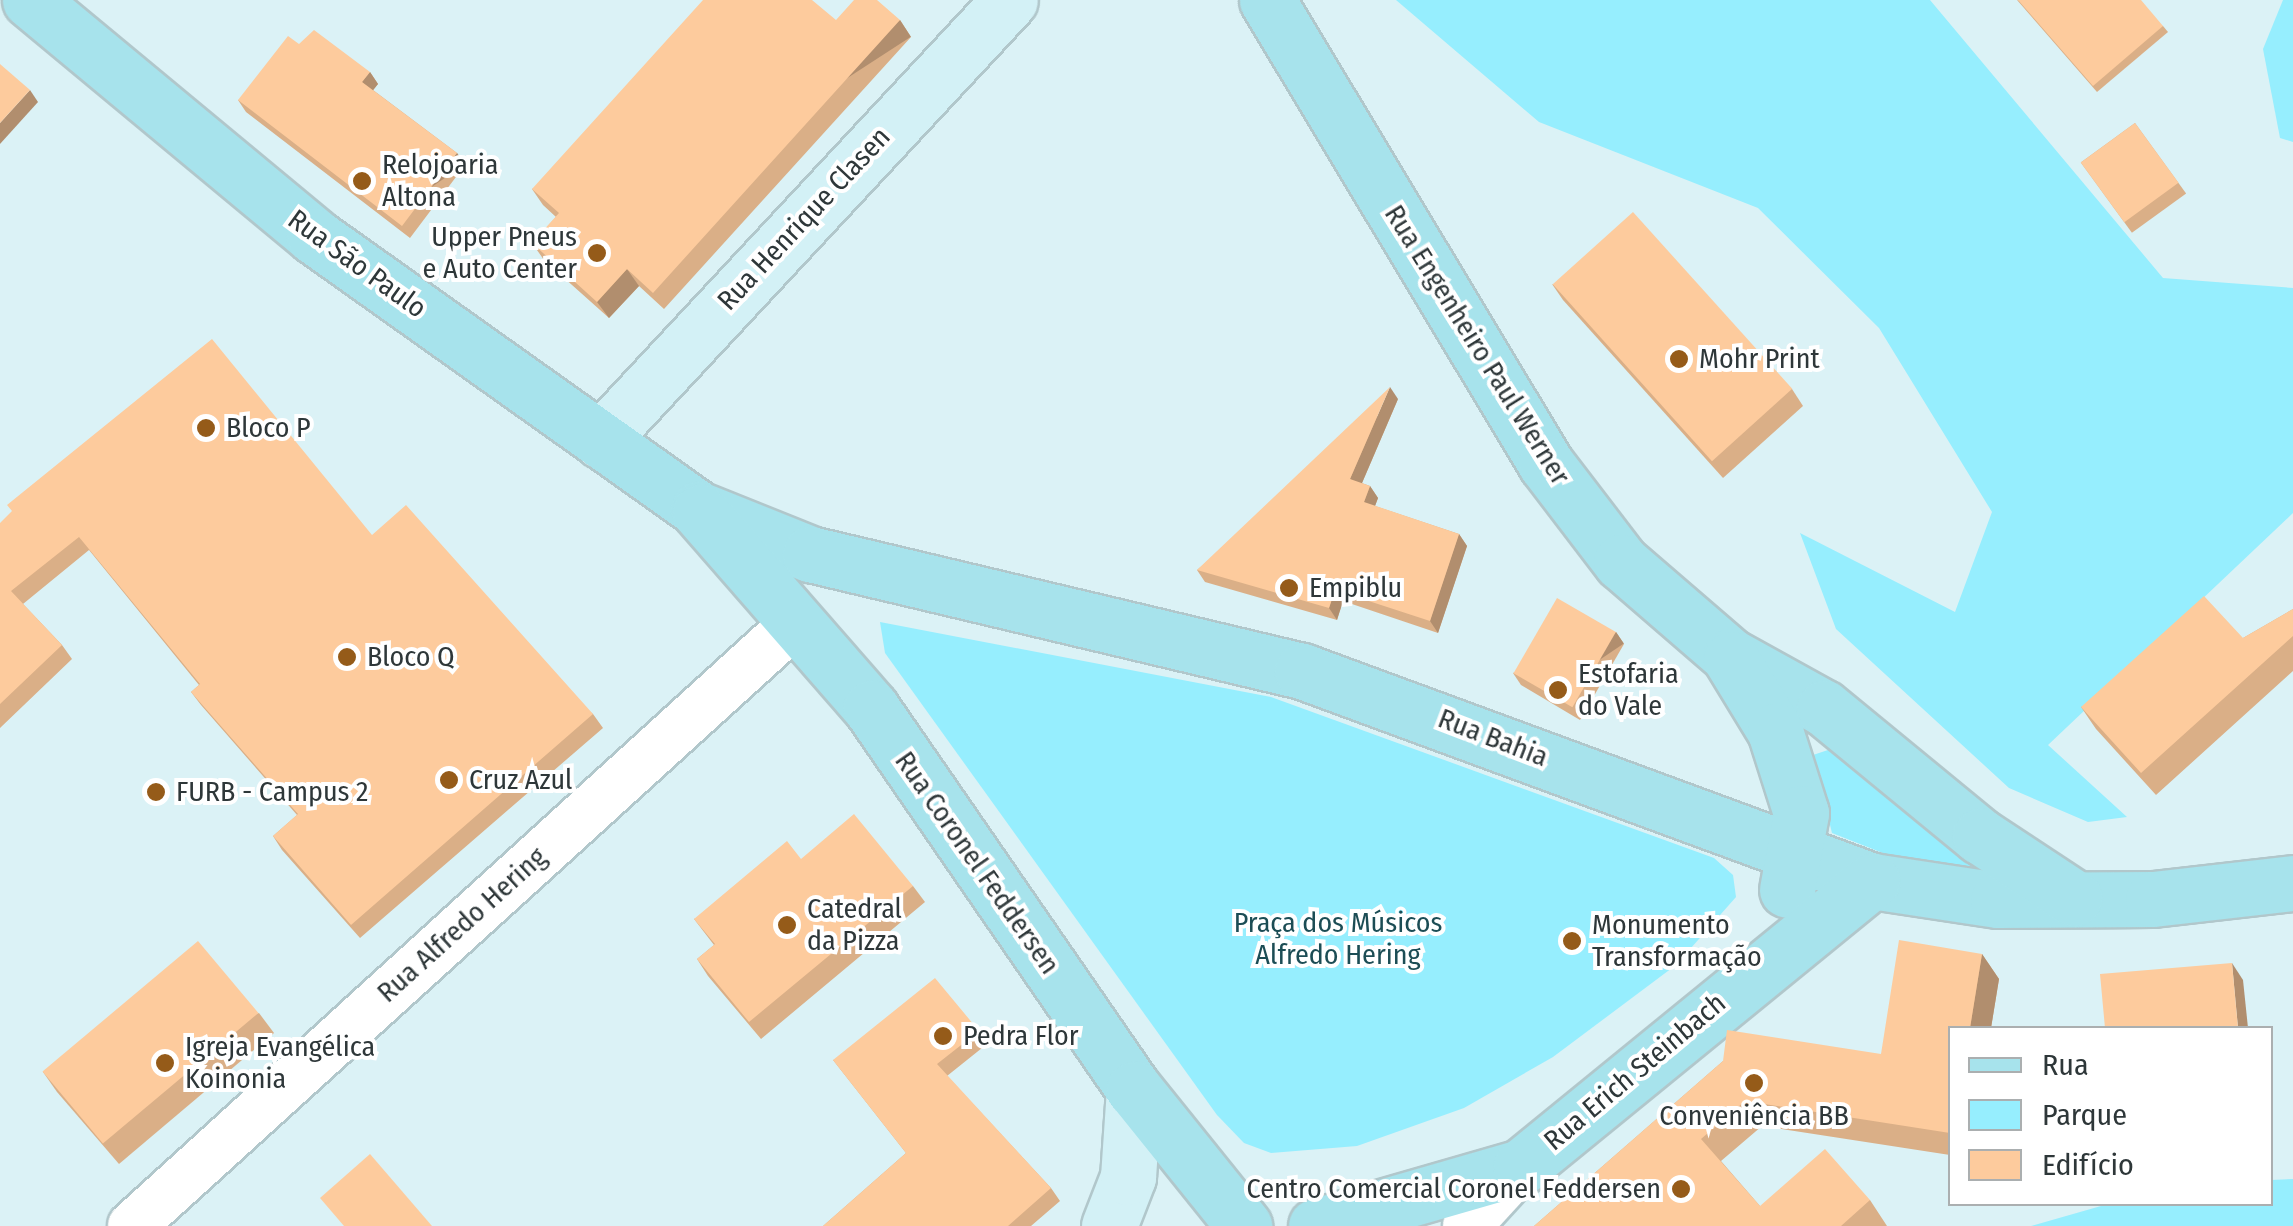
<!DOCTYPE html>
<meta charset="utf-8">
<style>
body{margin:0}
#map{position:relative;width:2293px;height:1226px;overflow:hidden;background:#dbf2f6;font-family:"Fira Sans Condensed",sans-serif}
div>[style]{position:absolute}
.green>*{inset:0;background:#96eefe}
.roads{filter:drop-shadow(2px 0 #b1c7cb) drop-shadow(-2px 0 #b1c7cb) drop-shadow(0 2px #b1c7cb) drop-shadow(0 -2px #b1c7cb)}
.street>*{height:48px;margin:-24px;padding:0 24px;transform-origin:24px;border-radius:24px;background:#fff}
.secondary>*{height:55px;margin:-27.5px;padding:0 27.5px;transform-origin:27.5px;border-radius:27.5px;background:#d3f1f6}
.primary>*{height:55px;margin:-27.5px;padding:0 27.5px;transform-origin:27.5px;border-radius:27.5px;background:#a7e3ec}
.wall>*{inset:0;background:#daaf87;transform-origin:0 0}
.shaded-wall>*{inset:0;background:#b18e6e;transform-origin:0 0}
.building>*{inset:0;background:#fdcb9d;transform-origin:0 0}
.dots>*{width:28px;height:28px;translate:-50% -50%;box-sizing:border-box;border:5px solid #fff;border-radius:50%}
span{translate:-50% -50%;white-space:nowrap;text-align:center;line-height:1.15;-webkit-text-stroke:8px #fff;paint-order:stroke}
.poi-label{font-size:28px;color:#2e3739}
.left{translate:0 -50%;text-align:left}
.right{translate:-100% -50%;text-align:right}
.street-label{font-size:28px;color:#2e3739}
.park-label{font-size:28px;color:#1c4d55}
.legend{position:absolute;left:1948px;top:1026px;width:325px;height:180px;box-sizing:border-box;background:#fff;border:2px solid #abafb0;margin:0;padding:12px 18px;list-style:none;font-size:30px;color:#2e3739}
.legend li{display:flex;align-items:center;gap:20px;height:50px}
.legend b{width:50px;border:2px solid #abafb0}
</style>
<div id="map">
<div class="green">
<div style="clip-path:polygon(1396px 0,1930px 0,2163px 278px,2293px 288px,2293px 513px,2048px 745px,2127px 817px,2088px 822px,2009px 788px,1836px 629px,1800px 533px,1955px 612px,1992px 512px,1879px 328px,1758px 208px,1539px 122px)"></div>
<div style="clip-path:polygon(2283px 0,2293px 0,2293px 142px,2280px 138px,2263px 49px)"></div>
<div style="clip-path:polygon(880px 622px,1271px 697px,1714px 858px,1733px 875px,1736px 897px,1676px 965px,1553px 1057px,1464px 1108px,1357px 1146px,1271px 1153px,1244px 1143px,1217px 1115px,885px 653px)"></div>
<div style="clip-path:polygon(1843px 745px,2015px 879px,1931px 872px,1832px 833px,1813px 755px)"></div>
<div style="clip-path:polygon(2293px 1179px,2293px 1226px,2031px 1226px,2108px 1204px,2270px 1204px,2271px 1180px)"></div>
</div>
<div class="roads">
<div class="street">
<div style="left:132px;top:1226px;width:893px;rotate:-42.28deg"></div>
<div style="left:1467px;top:1226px;width:80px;rotate:-47.5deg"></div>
</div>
<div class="secondary">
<div style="left:600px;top:440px;width:601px;rotate:-47.02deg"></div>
<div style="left:1109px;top:1226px;width:53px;rotate:-68.8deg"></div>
<div style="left:1128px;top:1177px;width:88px;rotate:-86.1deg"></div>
</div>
<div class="primary">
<div style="left:30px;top:0;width:369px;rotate:39.7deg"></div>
<div style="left:314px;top:236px;width:471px;rotate:35.4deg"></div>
<div style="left:698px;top:509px;width:121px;rotate:21.9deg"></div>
<div style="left:810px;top:554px;width:506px;rotate:13.38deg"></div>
<div style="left:1302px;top:671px;width:607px;rotate:20.22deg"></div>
<div style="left:1872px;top:881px;width:127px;rotate:8.6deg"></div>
<div style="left:1998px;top:900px;width:155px;rotate:-0.4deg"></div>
<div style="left:2153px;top:899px;width:141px;rotate:-6.5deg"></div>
<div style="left:1267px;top:0;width:541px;rotate:58.98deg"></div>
<div style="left:1546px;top:464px;width:123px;rotate:52.6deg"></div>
<div style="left:1621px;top:562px;width:144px;rotate:40.8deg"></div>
<div style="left:1730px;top:656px;width:107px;rotate:29deg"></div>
<div style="left:1824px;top:708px;width:202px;rotate:39.4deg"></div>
<div style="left:1980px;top:836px;width:113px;rotate:33.4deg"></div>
<div style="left:700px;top:512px;width:260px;rotate:48.9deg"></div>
<div style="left:871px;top:708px;width:463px;rotate:55.4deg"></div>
<div style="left:1134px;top:1089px;width:176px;rotate:51.2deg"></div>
<div style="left:1731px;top:659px;width:84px;rotate:58.6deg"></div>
<div style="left:1775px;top:731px;width:86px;rotate:72.4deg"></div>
<div style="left:1801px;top:813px;width:78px;rotate:100.3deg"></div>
<div style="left:1316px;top:1226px;width:213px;rotate:-16.1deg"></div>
<div style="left:1521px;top:1167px;width:453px;rotate:-39.2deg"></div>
</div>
</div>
<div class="wall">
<div style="clip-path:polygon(2017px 0,2163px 26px,2168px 32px,2097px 92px)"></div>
<div style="clip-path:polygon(836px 20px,900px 20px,911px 37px,664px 309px,639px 286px,609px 318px,544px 260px,532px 243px,556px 217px,543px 205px,532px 189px)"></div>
<div style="clip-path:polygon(370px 72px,378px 84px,373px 90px,457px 153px,465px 165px,410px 238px,246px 112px,238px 100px)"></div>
<div style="left:2135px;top:123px;width:87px;height:67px;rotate:54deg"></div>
<div style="clip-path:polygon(1552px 284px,1792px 389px,1803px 406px,1723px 478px,1563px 300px)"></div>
<div style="clip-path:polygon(1398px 399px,1362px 483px,1370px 486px,1378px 498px,1375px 506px,1459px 534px,1467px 546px,1438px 633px,1343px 601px,1337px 620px,1205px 582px,1197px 570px)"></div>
<div style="clip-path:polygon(0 523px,372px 535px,593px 714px,603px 728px,360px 938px,282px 850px,273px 836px,297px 815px,201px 705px,191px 692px,199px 685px,89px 550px,23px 604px,62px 645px,72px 659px,0 728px)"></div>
<div style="clip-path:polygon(2293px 609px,2293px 671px,2156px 795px,2096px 729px,2081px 707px,2243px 638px)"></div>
<div style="clip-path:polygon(1616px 632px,1624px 644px,1580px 720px,1521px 685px,1513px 673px)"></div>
<div style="clip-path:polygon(801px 859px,913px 886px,925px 902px,761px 1039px,708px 976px,697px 959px,714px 945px,694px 919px)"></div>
<div style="clip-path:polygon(1982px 954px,1999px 979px,1991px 1028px,1950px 1028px,1950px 1155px,1762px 1126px,1721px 1161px,1760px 1206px,1870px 1200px,1887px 1226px,1534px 1226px,1723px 1061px,1881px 1054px)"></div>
<div style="clip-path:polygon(259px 1013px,274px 1033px,119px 1164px,57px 1092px,43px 1072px)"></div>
<div style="clip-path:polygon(979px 1031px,987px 1044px,947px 1076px,1051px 1188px,1060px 1201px,1031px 1226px,823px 1226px,906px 1153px,833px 1060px)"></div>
</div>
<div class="shaded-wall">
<div style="left:900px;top:20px;width:20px;height:368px;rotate:57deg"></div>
<div style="clip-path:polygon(370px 72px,378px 84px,370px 94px,362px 82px)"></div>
<div style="clip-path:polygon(30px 90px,38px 102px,0 144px,0 123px)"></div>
<div style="left:457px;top:153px;width:14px;height:91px;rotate:56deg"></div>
<div style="clip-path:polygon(627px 269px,639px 286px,609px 318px,597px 302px)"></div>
<div style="clip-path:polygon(1390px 387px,1398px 399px,1359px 490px,1350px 479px)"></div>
<div style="clip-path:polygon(1370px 486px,1378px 498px,1372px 514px,1364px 502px)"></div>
<div style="clip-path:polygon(1459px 534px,1467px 546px,1438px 633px,1430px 621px)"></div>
<div style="clip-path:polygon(1335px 590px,1343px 601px,1337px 620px,1329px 608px)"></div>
<div style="left:1616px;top:632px;width:14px;height:88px;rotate:56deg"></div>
<div style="clip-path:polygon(1982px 954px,1999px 979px,1991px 1028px,1970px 1028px)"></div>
<div style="clip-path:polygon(2232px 963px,2243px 980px,2248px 1028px,2238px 1028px)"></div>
</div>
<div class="building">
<div style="clip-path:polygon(703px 0,812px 0,836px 20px,854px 0,877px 0,900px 20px,653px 293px,627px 269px,597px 302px,532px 243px,559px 213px,532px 189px)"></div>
<div style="clip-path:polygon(2018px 0,2141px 0,2163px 26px,2093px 86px)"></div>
<div style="clip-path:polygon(314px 30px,370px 72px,362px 82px,457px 153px,402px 226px,238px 100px,288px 36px,299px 44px)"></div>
<div style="clip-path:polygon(0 64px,30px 90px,0 123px)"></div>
<div style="left:2135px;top:123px;width:74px;height:67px;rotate:54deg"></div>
<div style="left:1633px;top:212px;width:238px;height:108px;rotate:48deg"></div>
<div style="clip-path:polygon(212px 339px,372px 535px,406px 505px,593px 714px,351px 925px,273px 836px,298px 814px,191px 692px,200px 684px,79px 537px,11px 591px,62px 645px,0 704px,0 523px,12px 511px,7px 505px)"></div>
<div style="clip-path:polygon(1390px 387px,1350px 479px,1370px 486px,1364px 502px,1459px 534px,1430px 621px,1335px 590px,1329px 608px,1197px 570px)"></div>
<div style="clip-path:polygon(2204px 596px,2243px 638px,2293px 609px,2293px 636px,2141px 773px,2081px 707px)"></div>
<div style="left:1557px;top:598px;width:68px;height:87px;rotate:30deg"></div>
<div style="clip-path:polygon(854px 814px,913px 886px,749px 1022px,697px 959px,715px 944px,694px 919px,787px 841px,801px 859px)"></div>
<div style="clip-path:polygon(1899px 940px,1982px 954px,1970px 1028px,1950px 1028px,1950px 1133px,1745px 1101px,1701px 1139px,1760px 1206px,1825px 1149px,1870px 1200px,1841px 1226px,1534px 1226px,1723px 1061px,1727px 1030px,1881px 1054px)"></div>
<div style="left:198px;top:941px;width:94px;height:203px;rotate:50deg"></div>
<div style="clip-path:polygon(2232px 963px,2238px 1028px,2105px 1028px,2100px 974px)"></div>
<div style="clip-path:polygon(935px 978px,979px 1031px,937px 1064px,1051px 1188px,1008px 1226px,823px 1226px,906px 1153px,833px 1060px)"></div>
<div style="clip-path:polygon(370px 1154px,432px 1226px,344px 1226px,320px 1198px)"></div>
</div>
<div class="dots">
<div style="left:362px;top:181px;background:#955b19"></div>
<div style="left:597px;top:253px;background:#955b19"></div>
<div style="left:1679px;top:359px;background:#955b19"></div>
<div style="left:206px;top:428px;background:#955b19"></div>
<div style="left:1289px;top:588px;background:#955b19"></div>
<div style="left:347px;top:657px;background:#955b19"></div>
<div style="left:1558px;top:690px;background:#955b19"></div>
<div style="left:449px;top:780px;background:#955b19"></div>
<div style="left:156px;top:792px;background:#955b19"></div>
<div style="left:787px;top:925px;background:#955b19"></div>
<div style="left:1572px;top:941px;background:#955b19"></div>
<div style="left:943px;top:1036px;background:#955b19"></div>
<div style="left:165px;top:1063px;background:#955b19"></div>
<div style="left:1754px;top:1083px;background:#955b19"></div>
<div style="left:1681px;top:1189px;background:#955b19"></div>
</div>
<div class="poi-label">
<span class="left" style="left:382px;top:181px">Relojoaria<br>Altona</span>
<span class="right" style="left:577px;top:253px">Upper Pneus<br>e Auto Center</span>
<span class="left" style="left:1699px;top:359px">Mohr Print</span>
<span class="left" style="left:226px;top:428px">Bloco P</span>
<span class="left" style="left:1309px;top:588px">Empiblu</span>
<span class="left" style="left:367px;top:657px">Bloco Q</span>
<span class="left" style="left:1578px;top:690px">Estofaria<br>do Vale</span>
<span class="left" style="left:469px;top:780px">Cruz Azul</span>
<span class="left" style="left:176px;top:792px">FURB - Campus 2</span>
<span class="left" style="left:807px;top:925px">Catedral<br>da Pizza</span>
<span class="left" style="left:1592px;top:941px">Monumento<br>Transformação</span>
<span class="left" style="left:963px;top:1036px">Pedra Flor</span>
<span class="left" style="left:185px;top:1063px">Igreja Evangélica<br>Koinonia</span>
<span style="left:1754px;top:1116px">Conveniência BB</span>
<span class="right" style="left:1661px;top:1189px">Centro Comercial Coronel Feddersen</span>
</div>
<div class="street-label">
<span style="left:804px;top:219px;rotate:-47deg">Rua Henrique Clasen</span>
<span style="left:357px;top:264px;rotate:36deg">Rua São Paulo</span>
<span style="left:1477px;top:345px;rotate:58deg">Rua Engenheiro Paul Werner</span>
<span style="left:1493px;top:738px;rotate:21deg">Rua Bahia</span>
<span style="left:977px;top:863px;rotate:55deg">Rua Coronel Feddersen</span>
<span style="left:462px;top:925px;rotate:-42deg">Rua Alfredo Hering</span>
<span style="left:1635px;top:1072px;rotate:-40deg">Rua Erich Steinbach</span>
</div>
<div class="park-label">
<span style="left:1338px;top:939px">Praça dos Músicos<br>Alfredo Hering</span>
</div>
<ul class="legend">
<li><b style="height:12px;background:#a7e3ec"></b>Rua</li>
<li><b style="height:28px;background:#96eefe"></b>Parque</li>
<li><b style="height:28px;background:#fdcb9d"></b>Edifício</li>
</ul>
</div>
